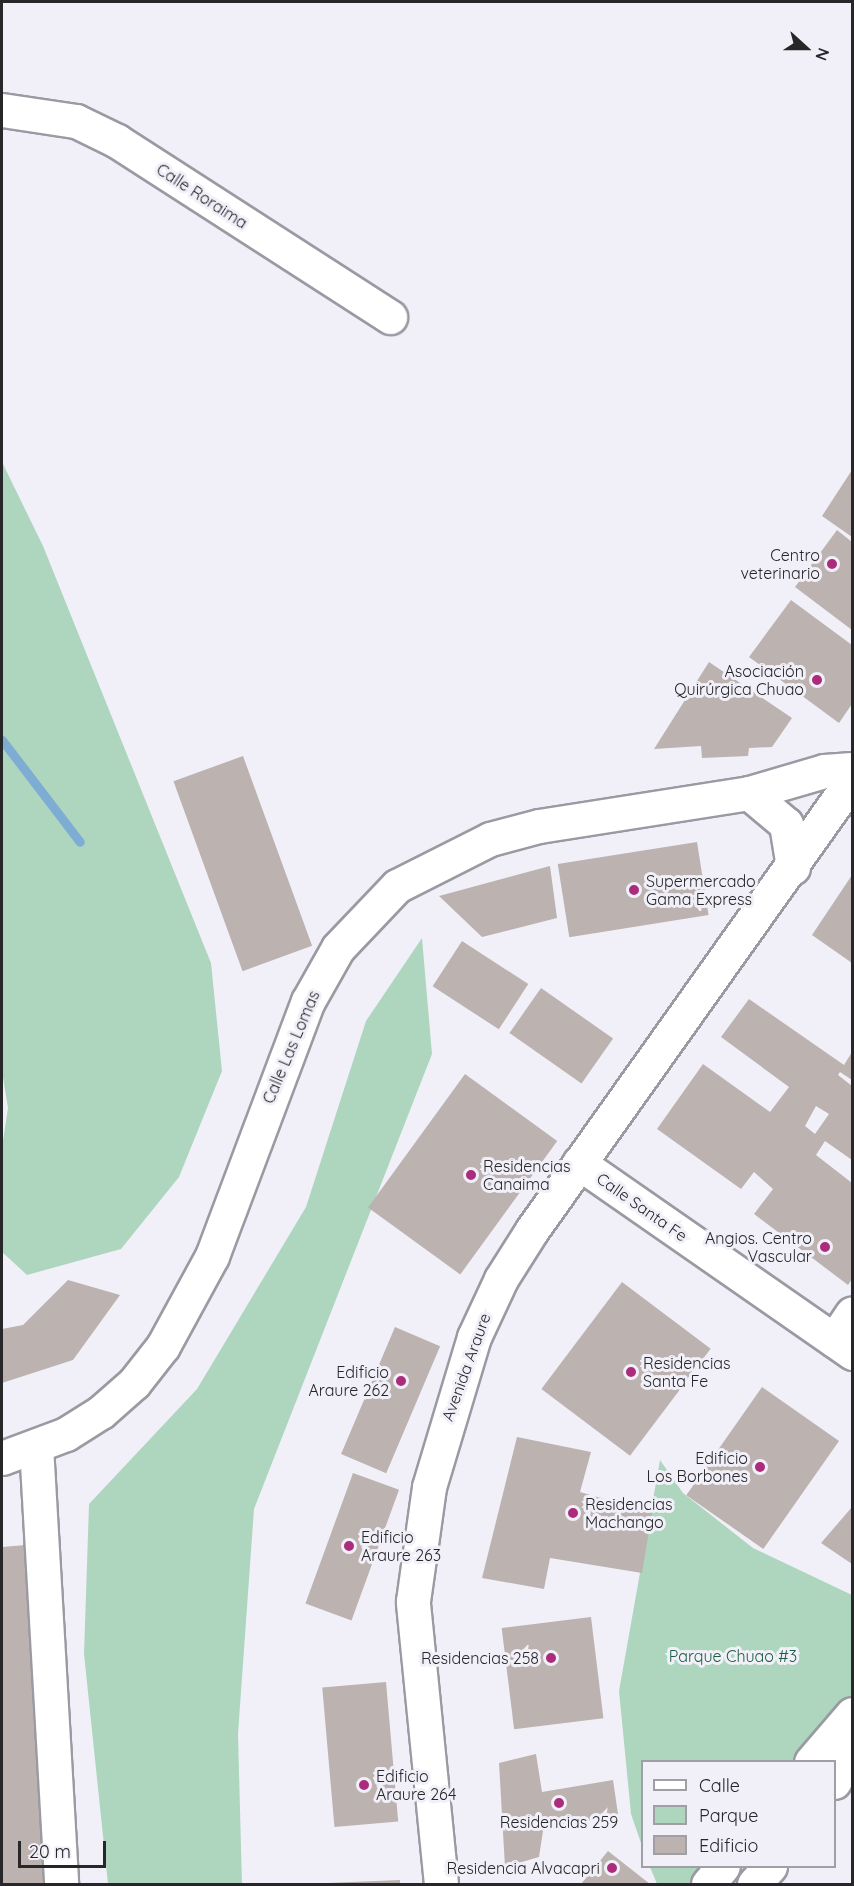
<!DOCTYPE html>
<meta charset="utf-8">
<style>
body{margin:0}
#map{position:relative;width:854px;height:1886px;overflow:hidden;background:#f1f0f9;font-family:Quicksand,sans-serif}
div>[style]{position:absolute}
.green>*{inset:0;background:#aed6be}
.stream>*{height:9px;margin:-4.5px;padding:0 4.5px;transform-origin:4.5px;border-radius:4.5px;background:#7eadd3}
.building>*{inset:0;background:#bcb2b0;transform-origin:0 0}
.roads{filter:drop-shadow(2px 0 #9a9aa2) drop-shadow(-2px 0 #9a9aa2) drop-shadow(0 2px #9a9aa2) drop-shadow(0 -2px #9a9aa2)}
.minor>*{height:33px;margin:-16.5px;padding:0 16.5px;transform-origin:16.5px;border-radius:16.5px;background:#fff}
.dots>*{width:16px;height:16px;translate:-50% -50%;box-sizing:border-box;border:3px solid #f1f0f9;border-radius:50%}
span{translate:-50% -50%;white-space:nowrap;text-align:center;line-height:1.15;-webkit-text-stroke:6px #f1f0f9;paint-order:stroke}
.street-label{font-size:16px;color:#272629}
.poi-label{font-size:16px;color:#272629}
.right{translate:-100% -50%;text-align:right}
.left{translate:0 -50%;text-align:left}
.park-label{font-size:16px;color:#1e6041}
.frame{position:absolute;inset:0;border:3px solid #272629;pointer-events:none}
.legend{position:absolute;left:641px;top:1760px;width:195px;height:108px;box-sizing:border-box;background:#f1f0f9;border:2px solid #a09fa6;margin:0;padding:8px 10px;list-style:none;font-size:18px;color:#272629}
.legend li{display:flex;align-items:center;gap:12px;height:30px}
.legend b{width:30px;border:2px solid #a09fa6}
.north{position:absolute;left:776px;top:18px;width:60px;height:60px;-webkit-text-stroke:4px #f1f0f9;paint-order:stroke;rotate:111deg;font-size:16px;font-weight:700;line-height:24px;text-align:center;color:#272629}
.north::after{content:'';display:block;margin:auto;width:21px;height:27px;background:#272629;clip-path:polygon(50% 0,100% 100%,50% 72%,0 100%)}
.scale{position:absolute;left:18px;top:1841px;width:88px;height:27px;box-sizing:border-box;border:3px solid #272629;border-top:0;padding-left:8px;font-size:18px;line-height:21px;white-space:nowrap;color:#272629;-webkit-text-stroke:4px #f1f0f9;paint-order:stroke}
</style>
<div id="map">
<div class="green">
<div style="clip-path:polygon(2px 462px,43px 546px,211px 963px,222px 1071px,179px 1177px,121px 1249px,27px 1275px,2px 1252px,2px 1147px,8px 1108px,2px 1071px)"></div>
<div style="clip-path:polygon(422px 938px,432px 1054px,254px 1509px,238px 1734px,242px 1884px,108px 1884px,84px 1654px,89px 1504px,197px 1389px,306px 1207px,366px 1021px)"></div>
<div style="clip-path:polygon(660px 1460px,683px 1493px,753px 1548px,852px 1595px,852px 1702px,802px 1761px,642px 1762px,642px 1846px,631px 1814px,619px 1691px)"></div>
<div style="clip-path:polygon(650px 1867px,713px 1867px,698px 1884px,657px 1884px)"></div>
</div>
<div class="stream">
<div style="left:2px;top:740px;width:128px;rotate:52.6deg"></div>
</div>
<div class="building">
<div style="clip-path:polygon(852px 470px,852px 537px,822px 516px)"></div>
<div style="clip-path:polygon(837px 530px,852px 542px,852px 630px,795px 587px)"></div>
<div style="clip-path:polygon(791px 600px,852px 645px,852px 704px,839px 723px,749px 657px)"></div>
<div style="clip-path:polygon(709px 662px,792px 718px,772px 747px,749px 748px,748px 756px,702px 758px,701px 746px,654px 749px)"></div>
<div style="left:243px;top:756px;width:202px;height:74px;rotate:70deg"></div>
<div style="left:697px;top:842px;width:74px;height:141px;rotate:81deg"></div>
<div style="clip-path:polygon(550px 866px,557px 918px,482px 937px,439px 896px)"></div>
<div style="clip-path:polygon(852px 875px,852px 963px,812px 935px)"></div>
<div style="left:462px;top:941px;width:79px;height:54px;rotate:33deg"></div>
<div style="left:541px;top:988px;width:88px;height:55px;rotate:35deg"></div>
<div style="clip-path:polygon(evenodd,749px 999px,844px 1065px,852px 1052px,852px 1080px,840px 1072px,838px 1075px,852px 1086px,852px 1160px,825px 1141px,816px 1155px,852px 1183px,852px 1279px,848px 1285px,754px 1214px,773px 1189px,754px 1172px,741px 1189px,657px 1129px,703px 1064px,770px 1112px,789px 1087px,721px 1037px,749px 999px,816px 1106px,829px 1114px,815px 1134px,805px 1126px,816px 1106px)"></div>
<div style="left:465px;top:1074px;width:114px;height:165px;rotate:36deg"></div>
<div style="clip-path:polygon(68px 1280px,120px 1295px,73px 1360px,2px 1383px,2px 1329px,23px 1325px)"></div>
<div style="left:622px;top:1282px;width:111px;height:134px;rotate:37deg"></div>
<div style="left:395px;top:1327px;width:49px;height:138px;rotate:23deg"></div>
<div style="left:762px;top:1387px;width:94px;height:132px;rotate:35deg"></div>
<div style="clip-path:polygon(517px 1437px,591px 1452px,580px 1492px,652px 1513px,642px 1573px,550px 1558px,544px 1589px,482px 1578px)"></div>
<div style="left:353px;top:1473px;width:49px;height:139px;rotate:20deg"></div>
<div style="clip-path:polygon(852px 1507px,852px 1564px,821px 1543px)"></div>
<div style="clip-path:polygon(26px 1545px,48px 1884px,2px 1884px,2px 1547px)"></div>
<div style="left:591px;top:1617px;width:102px;height:90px;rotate:83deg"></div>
<div style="left:386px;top:1682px;width:140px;height:64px;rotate:85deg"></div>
<div style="clip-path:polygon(536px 1754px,542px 1792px,613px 1780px,618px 1814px,543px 1831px,539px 1857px,505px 1867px,499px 1763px)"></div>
<div style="clip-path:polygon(608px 1851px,650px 1884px,581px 1884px)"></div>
<div style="clip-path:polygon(400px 1880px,400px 1884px,328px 1884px,327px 1883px)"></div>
</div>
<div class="roads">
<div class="minor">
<div style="left:2px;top:110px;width:75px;rotate:8.5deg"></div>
<div style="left:76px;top:121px;width:46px;rotate:26deg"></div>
<div style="left:117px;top:141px;width:325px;rotate:32.8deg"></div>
<div style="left:749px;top:793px;width:48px;rotate:40deg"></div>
<div style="left:786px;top:824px;width:44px;rotate:80.8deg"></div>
<div style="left:579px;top:1163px;width:333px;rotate:34.8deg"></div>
<div style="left:834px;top:1340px;width:32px;rotate:-56deg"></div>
<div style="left:36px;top:1446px;width:439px;rotate:86.7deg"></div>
<div style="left:2px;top:1458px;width:68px;rotate:-20.6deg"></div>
<div style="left:66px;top:1434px;width:41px;rotate:-32.2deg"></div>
<div style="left:101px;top:1412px;width:44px;rotate:-41.3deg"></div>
<div style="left:134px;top:1383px;width:47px;rotate:-51.9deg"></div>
<div style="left:163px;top:1346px;width:102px;rotate:-61.4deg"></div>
<div style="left:212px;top:1256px;width:272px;rotate:-69.4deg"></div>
<div style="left:308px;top:1001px;width:61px;rotate:-60.5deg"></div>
<div style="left:338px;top:948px;width:86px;rotate:-46.4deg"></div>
<div style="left:397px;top:886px;width:104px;rotate:-26.8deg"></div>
<div style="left:490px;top:839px;width:51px;rotate:-14.9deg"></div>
<div style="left:539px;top:826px;width:213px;rotate:-8.9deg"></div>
<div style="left:749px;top:793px;width:78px;rotate:-16.3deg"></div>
<div style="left:824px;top:771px;width:28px;rotate:-4deg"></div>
<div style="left:811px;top:1762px;width:63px;rotate:-49.5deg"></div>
<div style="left:834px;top:1782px;width:37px;rotate:-61deg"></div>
<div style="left:441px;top:1884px;width:284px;rotate:-95.7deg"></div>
<div style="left:413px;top:1601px;width:115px;rotate:-82deg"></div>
<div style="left:429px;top:1487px;width:157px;rotate:-73.3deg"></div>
<div style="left:474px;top:1337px;width:64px;rotate:-65deg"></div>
<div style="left:501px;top:1279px;width:58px;rotate:-57.7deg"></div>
<div style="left:532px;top:1230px;width:552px;rotate:-54.58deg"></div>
<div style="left:708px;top:1884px;width:23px;rotate:-50deg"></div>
<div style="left:754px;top:1884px;width:24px;rotate:-48deg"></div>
</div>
</div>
<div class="dots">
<div style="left:832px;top:564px;background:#ab2c7b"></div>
<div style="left:817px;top:680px;background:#ab2c7b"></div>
<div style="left:634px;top:890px;background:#ab2c7b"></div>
<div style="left:471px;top:1175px;background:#ab2c7b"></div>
<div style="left:825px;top:1247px;background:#ab2c7b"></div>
<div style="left:631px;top:1372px;background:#ab2c7b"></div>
<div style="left:401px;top:1381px;background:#ab2c7b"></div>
<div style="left:760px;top:1467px;background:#ab2c7b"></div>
<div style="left:573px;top:1513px;background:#ab2c7b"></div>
<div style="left:349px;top:1546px;background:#ab2c7b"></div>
<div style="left:551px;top:1658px;background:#ab2c7b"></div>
<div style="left:364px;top:1785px;background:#ab2c7b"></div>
<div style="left:559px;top:1803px;background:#ab2c7b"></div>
<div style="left:612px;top:1868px;background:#ab2c7b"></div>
</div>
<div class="street-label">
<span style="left:202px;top:196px;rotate:33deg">Calle Roraima</span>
<span style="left:291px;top:1047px;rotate:-67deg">Calle Las Lomas</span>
<span style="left:642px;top:1207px;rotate:35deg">Calle Santa Fe</span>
<span style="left:466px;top:1367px;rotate:-70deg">Avenida Araure</span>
</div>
<div class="poi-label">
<span class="right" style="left:820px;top:564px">Centro<br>veterinario</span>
<span class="right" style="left:804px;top:680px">Asociación<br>Quirúrgica Chuao</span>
<span class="left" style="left:646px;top:890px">Supermercado<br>Gama Express</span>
<span class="left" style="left:483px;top:1175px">Residencias<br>Canaima</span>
<span class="right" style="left:812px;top:1247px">Angios. Centro<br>Vascular</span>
<span class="left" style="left:643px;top:1372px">Residencias<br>Santa Fe</span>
<span class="right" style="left:389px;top:1381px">Edificio<br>Araure 262</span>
<span class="right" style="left:748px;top:1467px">Edificio<br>Los Borbones</span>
<span class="left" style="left:585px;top:1513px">Residencias<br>Machango</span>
<span class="left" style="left:361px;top:1546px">Edificio<br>Araure 263</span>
<span class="right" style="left:539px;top:1658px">Residencias 258</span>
<span class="left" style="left:376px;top:1785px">Edificio<br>Araure 264</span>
<span style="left:559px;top:1822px">Residencias 259</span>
<span class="right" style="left:600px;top:1868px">Residencia Alvacapri</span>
</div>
<div class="park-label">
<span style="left:733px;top:1656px">Parque Chuao #3</span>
</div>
<div class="frame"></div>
<ul class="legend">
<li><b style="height:8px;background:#fff"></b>Calle</li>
<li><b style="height:16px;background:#aed6be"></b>Parque</li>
<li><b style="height:16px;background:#bcb2b0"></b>Edificio</li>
</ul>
<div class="north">N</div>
<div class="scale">20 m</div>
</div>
